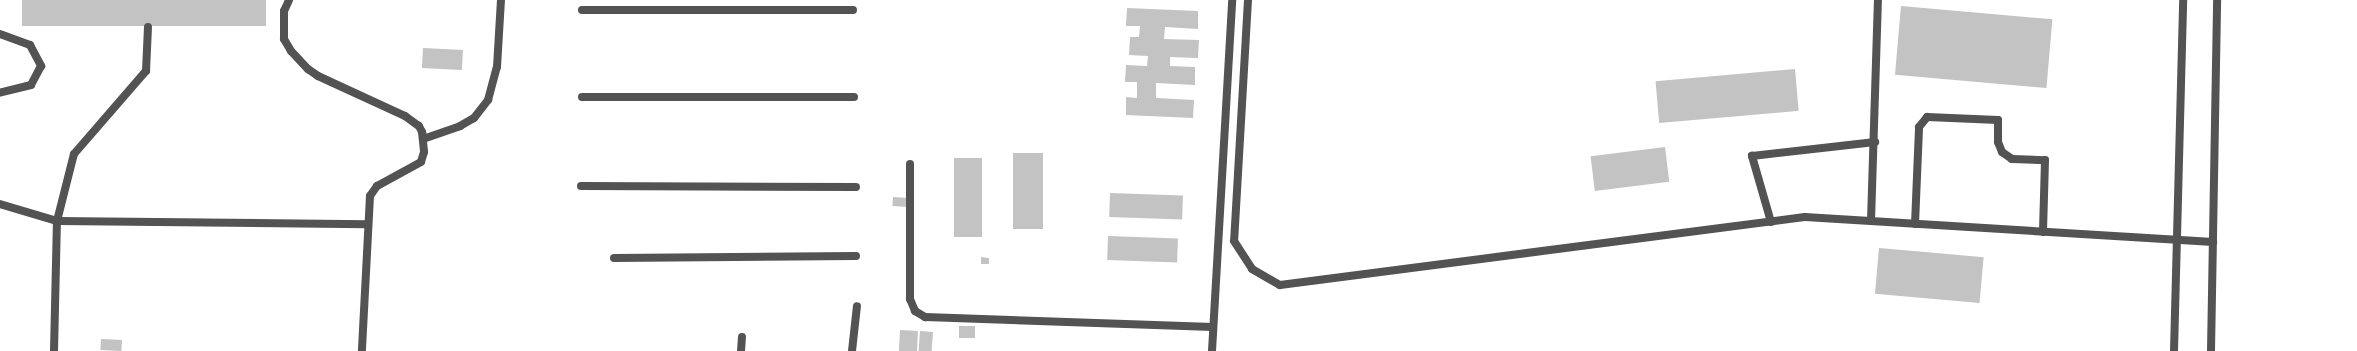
<!DOCTYPE html>
<style>
body{margin:0}
#map{position:relative;width:2357px;height:351px;overflow:hidden;background:#fff;font-family:"Varela Round",sans-serif}
div>[style]{position:absolute}
.building>*{inset:0;background:#c3c3c3;transform-origin:0 0}
.lane>*{height:8px;margin:-4px;padding:0 4px;transform-origin:4px;border-radius:4px;background:#535353}
.street>*{height:8px;margin:-4px;padding:0 4px;transform-origin:4px;border-radius:4px;background:#535353}
span{translate:-50% -50%;white-space:nowrap;text-align:center;line-height:1.15;-webkit-text-stroke:4px #fff;paint-order:stroke}
</style>
<div id="map">
<div class="building">
<div style="left:22px;top:0;width:244px;height:26px"></div>
<div style="left:1901px;top:6px;width:152px;height:69px;rotate:5deg"></div>
<div style="clip-path:polygon(1127px 8px,1198px 11px,1198px 29px,1165px 27px,1164px 39px,1199px 40px,1198px 58px,1170px 57px,1170px 66px,1195px 67px,1195px 85px,1156px 83px,1156px 98px,1194px 100px,1193px 118px,1126px 115px,1126px 97px,1137px 98px,1137px 82px,1125px 82px,1126px 65px,1147px 66px,1148px 56px,1129px 55px,1130px 37px,1139px 37px,1140px 26px,1126px 26px)"></div>
<div style="left:423px;top:48px;width:40px;height:20px;rotate:3deg"></div>
<div style="left:1795px;top:69px;width:42px;height:140px;rotate:85deg"></div>
<div style="left:1665px;top:147px;width:35px;height:75px;rotate:83deg"></div>
<div style="left:1013px;top:153px;width:30px;height:76px"></div>
<div style="left:954px;top:158px;width:28px;height:79px"></div>
<div style="left:1110px;top:193px;width:73px;height:24px;rotate:2deg"></div>
<div style="left:893px;top:197px;width:16px;height:9px;rotate:4deg"></div>
<div style="left:1108px;top:236px;width:70px;height:24px;rotate:2deg"></div>
<div style="left:1879px;top:248px;width:105px;height:46px;rotate:5deg"></div>
<div style="clip-path:polygon(981px 257px,989px 258px,989px 264px,981px 264px)"></div>
<div style="left:959px;top:326px;width:16px;height:12px"></div>
<div style="left:900px;top:330px;width:18px;height:21px;rotate:3deg"></div>
<div style="left:920px;top:331px;width:13px;height:20px;rotate:4deg"></div>
<div style="left:101px;top:339px;width:21px;height:11px;rotate:3deg"></div>
</div>
<div class="lane">
<div style="left:289px;top:0;width:12px;rotate:114deg"></div>
<div style="left:284px;top:11px;width:28px;rotate:90deg"></div>
<div style="left:284px;top:39px;width:14px;rotate:60deg"></div>
<div style="left:291px;top:51px;width:25px;rotate:47deg"></div>
<div style="left:308px;top:69px;width:12px;rotate:35deg"></div>
<div style="left:318px;top:76px;width:96px;rotate:24.7deg"></div>
<div style="left:405px;top:116px;width:17px;rotate:36deg"></div>
<div style="left:419px;top:126px;width:7px;rotate:63deg"></div>
<div style="left:422px;top:132px;width:20px;rotate:84deg"></div>
<div style="left:424px;top:152px;width:10px;rotate:107deg"></div>
<div style="left:421px;top:162px;width:50px;rotate:151.4deg"></div>
<div style="left:377px;top:186px;width:12px;rotate:125deg"></div>
<div style="left:370px;top:196px;width:155px;rotate:93deg"></div>
<div style="left:1248px;top:0;width:241px;rotate:93.3deg"></div>
<div style="left:1234px;top:241px;width:33px;rotate:57deg"></div>
<div style="left:1252px;top:269px;width:32px;rotate:30deg"></div>
<div style="left:1280px;top:285px;width:529px;rotate:-7.38deg"></div>
<div style="left:1805px;top:217px;width:409px;rotate:3.5deg"></div>
<div style="left:582px;top:10px;width:271px"></div>
<div style="left:0;top:34px;width:32px;rotate:20deg"></div>
<div style="left:30px;top:45px;width:24px;rotate:62deg"></div>
<div style="left:41px;top:66px;width:21px;rotate:118deg"></div>
<div style="left:31px;top:85px;width:32px;rotate:166deg"></div>
<div style="left:582px;top:97px;width:272px"></div>
<div style="left:423px;top:139px;width:39px;rotate:-19deg"></div>
<div style="left:460px;top:126px;width:16px;rotate:-30deg"></div>
<div style="left:474px;top:118px;width:23px;rotate:-52deg"></div>
<div style="left:488px;top:100px;width:34px;rotate:-75deg"></div>
<div style="left:497px;top:67px;width:67px;rotate:-86.6deg"></div>
<div style="left:581px;top:186px;width:275px;rotate:0.2deg"></div>
<div style="left:0;top:204px;width:59px;rotate:16.6deg"></div>
<div style="left:57px;top:221px;width:69px;rotate:-75.8deg"></div>
<div style="left:74px;top:154px;width:110px;rotate:-49.1deg"></div>
<div style="left:146px;top:71px;width:44px;rotate:-87.4deg"></div>
<div style="left:1871px;top:221px;width:221px;rotate:-88.2deg"></div>
<div style="left:1771px;top:222px;width:69px;rotate:-106.1deg"></div>
<div style="left:1752px;top:156px;width:124px;rotate:-6.5deg"></div>
<div style="left:1915px;top:224px;width:97px;rotate:-87.6deg"></div>
<div style="left:1919px;top:127px;width:13px;rotate:-51deg"></div>
<div style="left:1927px;top:117px;width:71px;rotate:2.4deg"></div>
<div style="left:1998px;top:120px;width:22px;rotate:90deg"></div>
<div style="left:1998px;top:142px;width:11px;rotate:68deg"></div>
<div style="left:2002px;top:152px;width:12px;rotate:35deg"></div>
<div style="left:2012px;top:159px;width:33px;rotate:2deg"></div>
<div style="left:2045px;top:160px;width:72px;rotate:91.6deg"></div>
<div style="left:614px;top:258px;width:242px;rotate:-0.5deg"></div>
<div style="left:54px;top:351px;width:130px;rotate:-88.7deg"></div>
<div style="left:57px;top:221px;width:311px;rotate:0.6deg"></div>
<div style="left:741px;top:351px;width:14px;rotate:-86deg"></div>
<div style="left:852px;top:351px;width:45px;rotate:-83.7deg"></div>
<div style="left:2174px;top:351px;width:351px;rotate:-88.5deg"></div>
<div style="left:2211px;top:351px;width:351px;rotate:-89deg"></div>
</div>
<div class="street">
<div style="left:910px;top:164px;width:135px;rotate:90deg"></div>
<div style="left:910px;top:299px;width:13px;rotate:67deg"></div>
<div style="left:915px;top:311px;width:12px;rotate:31deg"></div>
<div style="left:925px;top:317px;width:288px;rotate:2deg"></div>
<div style="left:1212px;top:351px;width:352px;rotate:-86.7deg"></div>
</div>
</div>
